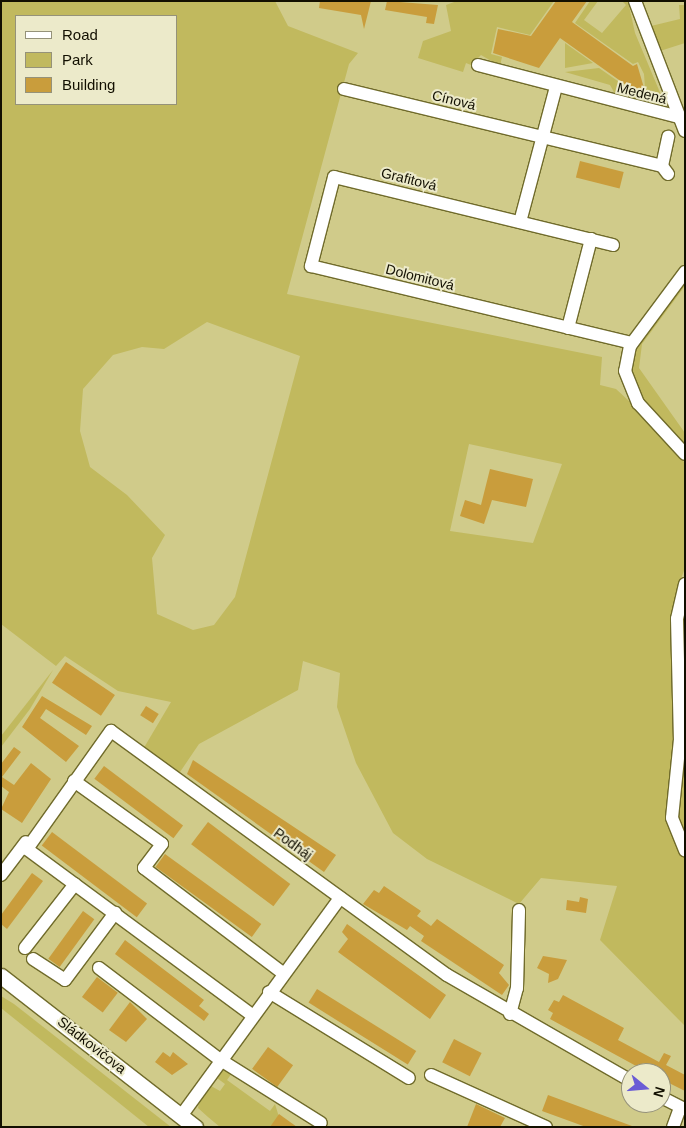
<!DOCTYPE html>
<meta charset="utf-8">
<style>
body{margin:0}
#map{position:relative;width:686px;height:1128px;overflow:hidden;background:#d0cb8a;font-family:Helvetica,sans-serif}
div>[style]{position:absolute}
.green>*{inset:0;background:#c1b95e}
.building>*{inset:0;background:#c99d3c;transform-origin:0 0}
.roads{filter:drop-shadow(1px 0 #706b2b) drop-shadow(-1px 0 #706b2b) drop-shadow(0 1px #706b2b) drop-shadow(0 -1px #706b2b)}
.minor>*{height:12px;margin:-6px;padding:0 6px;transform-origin:6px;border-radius:6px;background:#fff}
.major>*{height:15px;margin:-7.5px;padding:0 7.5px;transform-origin:7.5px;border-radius:7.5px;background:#fff}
span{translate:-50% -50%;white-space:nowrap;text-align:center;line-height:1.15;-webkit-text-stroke:4px #eceaca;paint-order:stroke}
.street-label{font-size:14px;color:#120f00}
.frame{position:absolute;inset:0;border:2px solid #120f00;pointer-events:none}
.legend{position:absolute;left:15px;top:15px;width:162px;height:90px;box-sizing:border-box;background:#eceaca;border:1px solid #959279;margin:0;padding:6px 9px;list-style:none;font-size:15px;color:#120f00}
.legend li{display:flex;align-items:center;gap:10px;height:25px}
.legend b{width:25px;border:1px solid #959279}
.north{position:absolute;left:621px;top:1063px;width:50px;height:50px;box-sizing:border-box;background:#eceaca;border:1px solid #959279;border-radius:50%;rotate:107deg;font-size:14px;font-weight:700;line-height:20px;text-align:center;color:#120f00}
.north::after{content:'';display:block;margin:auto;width:18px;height:22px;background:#6a5bd5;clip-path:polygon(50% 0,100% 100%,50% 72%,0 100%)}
</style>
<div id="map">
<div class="green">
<div style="clip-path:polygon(evenodd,1px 1px,275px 1px,288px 26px,358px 53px,349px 64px,287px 294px,602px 357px,600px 385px,616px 389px,629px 401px,685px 463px,685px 568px,676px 592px,671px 631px,685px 603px,685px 1026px,600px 940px,617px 886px,541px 878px,519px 904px,427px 859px,393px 833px,356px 763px,337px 707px,340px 673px,303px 661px,298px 690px,199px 744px,178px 775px,142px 751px,171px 702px,118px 691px,65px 656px,56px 666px,1px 624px,1px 1px,16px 16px,176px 16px,176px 104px,16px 104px,16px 16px,1px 1px,207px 322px,300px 356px,235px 597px,214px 625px,193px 630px,157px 614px,152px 558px,165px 535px,127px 495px,90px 467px,80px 431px,83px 389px,113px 355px,142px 347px,164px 349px,207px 322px,1px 1px,469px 444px,562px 464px,533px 543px,450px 531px,469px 444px)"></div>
<div style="clip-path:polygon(457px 1px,554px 1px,530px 35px,497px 27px,491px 54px,502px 57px,500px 66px,481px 55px,471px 65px,466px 63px,463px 72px,418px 58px,423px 41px,451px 31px,446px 5px)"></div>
<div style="clip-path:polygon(590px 1px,598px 1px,584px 20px,602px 33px,626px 5px,622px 1px,628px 1px,635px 33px,664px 102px,658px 105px,627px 97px,645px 88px,644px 74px,638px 62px,633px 64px,575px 23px)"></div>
<div style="clip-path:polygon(679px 5px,685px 5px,685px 43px,660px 51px,651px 26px,680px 19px)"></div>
<div style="clip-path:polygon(565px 43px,593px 63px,565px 68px)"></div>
<div style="clip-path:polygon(599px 68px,632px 91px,615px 94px,610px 85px,565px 72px)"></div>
<div style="clip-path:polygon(685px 279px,685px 286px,642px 344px,639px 368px,685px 433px,685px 447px,640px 398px,630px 371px,636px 346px)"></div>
<div style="clip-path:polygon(53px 670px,30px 709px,1px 747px,1px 736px)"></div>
<div style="clip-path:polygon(1px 996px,14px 1004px,171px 1127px,149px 1127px,1px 1008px)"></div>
<div style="clip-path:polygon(224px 1069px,232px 1073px,227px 1080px,270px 1111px,275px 1104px,279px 1117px,293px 1127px,220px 1127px,208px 1117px,198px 1108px,199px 1103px,211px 1086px,220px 1091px,225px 1084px,217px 1078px)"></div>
</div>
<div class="building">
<div style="clip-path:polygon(320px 1px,371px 1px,364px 29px,361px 15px,319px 8px)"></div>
<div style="clip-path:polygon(387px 1px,438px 5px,434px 24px,426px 23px,427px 17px,385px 10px)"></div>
<div style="clip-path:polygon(556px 1px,587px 1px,572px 22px,633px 66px,637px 64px,644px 88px,636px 92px,560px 38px,539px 68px,493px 53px,498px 29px,531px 36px)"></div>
<div style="left:580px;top:161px;width:45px;height:17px;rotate:14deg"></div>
<div style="clip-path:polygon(490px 469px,533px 479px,526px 507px,492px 500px,484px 524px,460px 516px,465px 500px,481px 505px)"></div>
<div style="left:66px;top:662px;width:59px;height:25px;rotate:34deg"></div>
<div style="clip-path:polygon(42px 696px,92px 726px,86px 735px,46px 709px,40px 718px,79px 746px,66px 762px,22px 727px)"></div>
<div style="left:146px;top:706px;width:15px;height:11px;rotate:32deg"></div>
<div style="clip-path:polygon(14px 747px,21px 752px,2px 777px,14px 785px,31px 763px,51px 779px,22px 823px,1px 809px,9px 792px,1px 786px,1px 764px)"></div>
<div style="clip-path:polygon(193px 760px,336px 855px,324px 872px,187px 774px)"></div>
<div style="left:104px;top:766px;width:99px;height:16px;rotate:37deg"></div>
<div style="left:208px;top:822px;width:103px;height:28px;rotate:37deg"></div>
<div style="left:52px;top:832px;width:119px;height:17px;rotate:37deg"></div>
<div style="left:165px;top:854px;width:119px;height:16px;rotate:36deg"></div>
<div style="clip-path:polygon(32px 873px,43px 881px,7px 929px,1px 924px,1px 915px)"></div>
<div style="clip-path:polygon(384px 886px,421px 911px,417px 916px,431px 926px,437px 919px,504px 965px,499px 973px,509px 985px,502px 995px,421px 941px,424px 936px,410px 926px,407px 930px,363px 904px,374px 890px,379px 893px)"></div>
<div style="clip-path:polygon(580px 897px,588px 899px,586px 913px,566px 910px,567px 900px,579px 902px)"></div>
<div style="left:83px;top:911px;width:14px;height:59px;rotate:36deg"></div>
<div style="clip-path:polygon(347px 924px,446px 995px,430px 1019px,338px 952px,348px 939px,342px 932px)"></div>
<div style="clip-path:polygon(125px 940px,204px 1000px,199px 1006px,209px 1014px,204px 1021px,115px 954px)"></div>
<div style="clip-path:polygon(543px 956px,567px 960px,558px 979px,548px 983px,549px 974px,537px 968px)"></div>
<div style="left:97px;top:977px;width:26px;height:25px;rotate:37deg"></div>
<div style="left:317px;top:989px;width:117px;height:16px;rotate:32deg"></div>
<div style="clip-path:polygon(563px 995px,624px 1028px,618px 1040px,659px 1062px,664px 1053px,671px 1056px,666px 1065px,685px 1075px,685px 1091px,661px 1079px,661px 1073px,649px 1073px,550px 1019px,553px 1013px,548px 1010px,554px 1000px,559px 1002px)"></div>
<div style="clip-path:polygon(130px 1002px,147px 1019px,126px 1042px,109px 1030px)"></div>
<div style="left:454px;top:1039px;width:31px;height:26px;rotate:27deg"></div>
<div style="left:268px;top:1047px;width:31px;height:27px;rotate:36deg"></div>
<div style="clip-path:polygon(163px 1052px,170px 1057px,173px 1052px,188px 1064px,172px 1075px,155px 1062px)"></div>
<div style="clip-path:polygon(548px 1095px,632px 1126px,632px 1127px,586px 1127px,542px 1111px)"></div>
<div style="clip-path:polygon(476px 1104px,505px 1118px,500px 1127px,467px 1127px)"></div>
<div style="clip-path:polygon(279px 1114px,297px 1127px,270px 1127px)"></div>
</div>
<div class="roads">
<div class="minor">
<div style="left:635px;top:1px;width:139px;rotate:69deg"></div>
<div style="left:478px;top:65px;width:208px;rotate:14.5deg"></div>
<div style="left:344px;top:89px;width:327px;rotate:13.6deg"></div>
<div style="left:662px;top:166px;width:10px;rotate:53deg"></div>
<div style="left:662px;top:166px;width:30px;rotate:-78deg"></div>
<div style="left:520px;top:222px;width:140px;rotate:-75.1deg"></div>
<div style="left:613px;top:245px;width:287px;rotate:-166.3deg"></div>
<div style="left:334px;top:177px;width:92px;rotate:104.5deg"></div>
<div style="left:311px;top:266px;width:330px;rotate:13.5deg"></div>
<div style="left:685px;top:272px;width:92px;rotate:126.6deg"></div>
<div style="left:630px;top:346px;width:25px;rotate:101deg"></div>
<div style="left:625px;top:371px;width:35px;rotate:68deg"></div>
<div style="left:638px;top:403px;width:69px;rotate:47.3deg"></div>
<div style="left:568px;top:328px;width:92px;rotate:-75.5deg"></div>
<div style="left:685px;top:584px;width:36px;rotate:103deg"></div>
<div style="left:677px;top:619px;width:120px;rotate:88.6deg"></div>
<div style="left:680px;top:739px;width:79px;rotate:95.8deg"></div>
<div style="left:672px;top:818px;width:35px;rotate:68deg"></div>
<div style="left:74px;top:781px;width:108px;rotate:35.6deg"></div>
<div style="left:162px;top:844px;width:30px;rotate:127deg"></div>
<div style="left:144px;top:868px;width:174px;rotate:37.1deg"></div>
<div style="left:1px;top:875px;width:41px;rotate:-52.9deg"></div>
<div style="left:25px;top:948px;width:81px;rotate:-52deg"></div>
<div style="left:33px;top:959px;width:38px;rotate:33deg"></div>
<div style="left:65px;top:980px;width:84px;rotate:-53.3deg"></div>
<div style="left:99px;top:968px;width:151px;rotate:37.2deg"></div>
<div style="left:219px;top:1059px;width:120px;rotate:32.1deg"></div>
<div style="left:269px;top:992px;width:164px;rotate:31.6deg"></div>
<div style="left:510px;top:1014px;width:27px;rotate:-75deg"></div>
<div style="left:517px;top:988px;width:78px;rotate:-88.5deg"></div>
<div style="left:252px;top:1015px;width:280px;rotate:-143.6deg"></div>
<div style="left:27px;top:849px;width:145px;rotate:-54.6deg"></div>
<div style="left:111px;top:731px;width:415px;rotate:36deg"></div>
<div style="left:447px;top:975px;width:212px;rotate:29.9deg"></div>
<div style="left:431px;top:1075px;width:126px;rotate:24.3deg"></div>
<div style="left:661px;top:1097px;width:27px;rotate:27deg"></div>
<div style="left:181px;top:1116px;width:270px;rotate:-53.9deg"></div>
<div style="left:673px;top:1127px;width:20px;rotate:-70deg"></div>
</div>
<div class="major">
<div style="left:1px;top:976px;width:246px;rotate:37.9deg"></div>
</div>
</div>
<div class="street-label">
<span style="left:642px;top:93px;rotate:14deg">Medená</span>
<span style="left:454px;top:100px;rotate:14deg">Cínová</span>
<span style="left:409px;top:179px;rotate:14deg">Grafitová</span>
<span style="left:420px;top:277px;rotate:14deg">Dolomitová</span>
<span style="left:293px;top:844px;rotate:36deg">Podháj</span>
<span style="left:92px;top:1045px;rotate:38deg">Sládkovičova</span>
</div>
<div class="frame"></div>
<ul class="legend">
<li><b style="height:6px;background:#fff"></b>Road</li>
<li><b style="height:14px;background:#c1b95e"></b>Park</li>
<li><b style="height:14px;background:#c99d3c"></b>Building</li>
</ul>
<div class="north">N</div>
</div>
